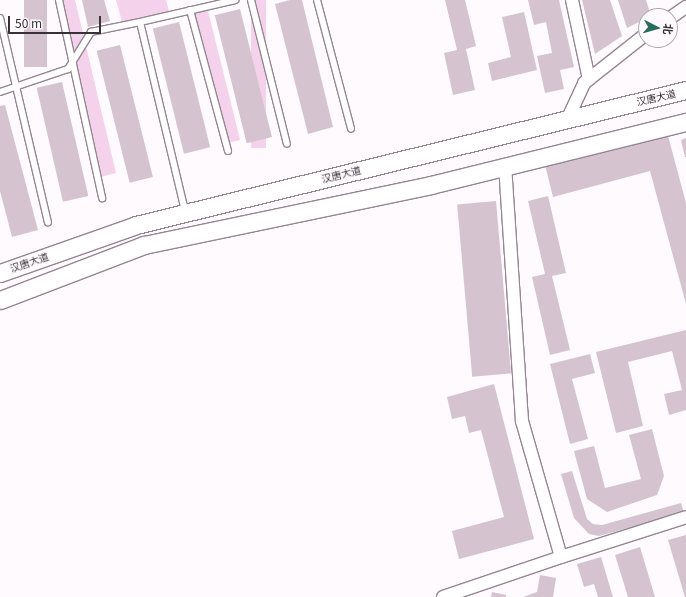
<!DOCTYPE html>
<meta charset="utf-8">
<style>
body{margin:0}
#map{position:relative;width:686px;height:597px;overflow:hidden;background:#fefafd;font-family:Georgia,"Noto Sans SC",serif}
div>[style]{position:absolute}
.green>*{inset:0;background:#f4d2eb;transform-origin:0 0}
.building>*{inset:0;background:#d5c4d0;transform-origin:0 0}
.roads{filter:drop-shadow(1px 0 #958691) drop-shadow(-1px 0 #958691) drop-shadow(0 1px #958691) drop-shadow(0 -1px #958691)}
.lane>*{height:6px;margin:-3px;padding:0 3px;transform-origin:3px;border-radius:3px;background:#fff}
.street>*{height:12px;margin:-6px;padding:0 6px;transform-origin:6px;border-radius:6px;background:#fff}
.secondary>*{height:17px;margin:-8.5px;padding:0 8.5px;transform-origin:8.5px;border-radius:8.5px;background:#fff}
span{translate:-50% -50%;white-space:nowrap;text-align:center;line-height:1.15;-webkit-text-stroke:3px #fefafd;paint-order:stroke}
.street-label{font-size:10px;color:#383237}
.north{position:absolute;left:638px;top:8px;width:40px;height:40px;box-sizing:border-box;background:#fefafd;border:1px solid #afaaae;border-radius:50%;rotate:96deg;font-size:11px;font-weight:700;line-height:16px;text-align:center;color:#383237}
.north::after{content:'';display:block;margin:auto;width:14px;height:18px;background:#296c5e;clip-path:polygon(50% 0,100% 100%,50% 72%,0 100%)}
.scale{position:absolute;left:8px;top:16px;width:93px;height:18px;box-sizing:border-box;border:2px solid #383237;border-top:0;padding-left:5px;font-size:12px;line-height:14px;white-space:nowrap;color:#383237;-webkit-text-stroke:3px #fefafd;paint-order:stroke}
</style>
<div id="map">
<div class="green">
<div style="clip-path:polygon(58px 0,75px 0,116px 173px,97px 178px)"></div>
<div style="clip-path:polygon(116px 0,166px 0,170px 15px,123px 25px)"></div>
<div style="left:251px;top:0;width:15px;height:148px"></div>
<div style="left:207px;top:7px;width:137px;height:17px;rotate:76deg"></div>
</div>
<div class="building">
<div style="left:24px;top:0;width:23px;height:67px"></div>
<div style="clip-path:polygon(82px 0,104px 0,110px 21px,88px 27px)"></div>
<div style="clip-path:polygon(290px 0,302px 0,333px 127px,308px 134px,275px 4px)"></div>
<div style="clip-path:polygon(445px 0,465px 0,476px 46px,466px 49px,475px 90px,453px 95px,444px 53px,457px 50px)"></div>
<div style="clip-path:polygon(528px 0,559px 0,574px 67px,560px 70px,564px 89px,545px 93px,537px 56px,552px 53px,546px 22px,534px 25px)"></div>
<div style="clip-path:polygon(582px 0,610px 0,622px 36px,595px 54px)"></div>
<div style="clip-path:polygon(618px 0,646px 0,651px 16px,627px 28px)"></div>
<div style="left:240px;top:9px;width:132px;height:26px;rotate:76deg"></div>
<div style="clip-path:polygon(524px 12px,537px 70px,492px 81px,488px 63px,511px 57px,502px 17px)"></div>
<div style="left:179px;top:22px;width:129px;height:27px;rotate:76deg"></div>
<div style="left:120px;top:45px;width:136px;height:24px;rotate:76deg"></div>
<div style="left:62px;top:82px;width:117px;height:26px;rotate:77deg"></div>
<div style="clip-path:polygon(5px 105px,38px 230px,12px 237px,0 191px,0 106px)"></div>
<div style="clip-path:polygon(667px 132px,686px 203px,686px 304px,650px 171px,553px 197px,545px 165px)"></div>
<div style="clip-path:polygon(686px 138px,686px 157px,685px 157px,681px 140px)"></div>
<div style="clip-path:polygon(548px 196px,566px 273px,552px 276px,570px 350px,550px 355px,532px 277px,545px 274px,528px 201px)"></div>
<div style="left:496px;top:201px;width:173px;height:39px;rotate:85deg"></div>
<div style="clip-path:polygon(686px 330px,686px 410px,669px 415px,664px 394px,682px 390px,672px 351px,628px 362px,643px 426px,616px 433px,596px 352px)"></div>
<div style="clip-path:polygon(590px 354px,595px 373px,572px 379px,588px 439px,570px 444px,550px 364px)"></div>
<div style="clip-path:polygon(494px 384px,534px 539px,459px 559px,452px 531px,504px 517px,481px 430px,469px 433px,465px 416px,452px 419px,447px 397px)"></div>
<div style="clip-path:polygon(652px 429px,664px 476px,657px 495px,607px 512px,587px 499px,574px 451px,594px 446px,605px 488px,641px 479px,629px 435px)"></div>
<div style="clip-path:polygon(572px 471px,587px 519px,593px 524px,602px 525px,681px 503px,684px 513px,599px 536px,589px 534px,574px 518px,561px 474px)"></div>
<div style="clip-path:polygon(686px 535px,686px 597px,685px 597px,668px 540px)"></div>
<div style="clip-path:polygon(640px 547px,655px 597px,628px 597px,615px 555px)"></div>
<div style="clip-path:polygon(601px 557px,613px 597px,598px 597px,594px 584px,584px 587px,577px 564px)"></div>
<div style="clip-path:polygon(540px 575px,556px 578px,553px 597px,523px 597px,537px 592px)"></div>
<div style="clip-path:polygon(492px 592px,506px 595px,506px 597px,491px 597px)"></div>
</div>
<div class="roads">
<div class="lane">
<div style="left:59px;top:0;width:203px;rotate:77.7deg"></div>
<div style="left:251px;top:0;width:148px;rotate:76deg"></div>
<div style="left:317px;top:0;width:133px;rotate:75.2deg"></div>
<div style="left:190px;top:10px;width:146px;rotate:74.9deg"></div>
<div style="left:0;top:18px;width:210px;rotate:76.8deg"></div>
<div style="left:140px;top:22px;width:98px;rotate:-13deg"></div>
<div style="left:0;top:92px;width:72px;rotate:-18.7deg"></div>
<div style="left:68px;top:69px;width:44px;rotate:-58.1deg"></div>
<div style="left:91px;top:32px;width:50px;rotate:-11.5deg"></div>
<div style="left:140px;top:22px;width:194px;rotate:76.6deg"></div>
</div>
<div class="street">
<div style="left:572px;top:0;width:81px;rotate:77.9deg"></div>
<div style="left:670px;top:18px;width:19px;rotate:-35deg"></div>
<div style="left:568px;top:118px;width:38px;rotate:-65deg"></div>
<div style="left:584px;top:83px;width:79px;rotate:-38.3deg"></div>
<div style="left:505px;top:165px;width:257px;rotate:86.2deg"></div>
<div style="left:522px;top:421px;width:141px;rotate:74deg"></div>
<div style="left:561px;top:557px;width:131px;rotate:-17.7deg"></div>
<div style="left:443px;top:597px;width:125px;rotate:-18.7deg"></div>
</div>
<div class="secondary">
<div style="left:0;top:273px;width:144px;rotate:-19.4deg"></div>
<div style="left:136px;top:225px;width:566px;rotate:-13.79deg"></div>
<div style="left:0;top:300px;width:154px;rotate:-20.9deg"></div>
<div style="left:144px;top:245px;width:293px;rotate:-11.8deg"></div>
<div style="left:431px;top:185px;width:263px;rotate:-13.9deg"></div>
</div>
</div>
<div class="street-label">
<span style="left:656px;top:97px;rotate:-13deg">汉唐大道</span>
<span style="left:341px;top:174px;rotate:-14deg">汉唐大道</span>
<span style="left:29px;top:262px;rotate:-19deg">汉唐大道</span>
</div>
<div class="north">北</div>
<div class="scale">50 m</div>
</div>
